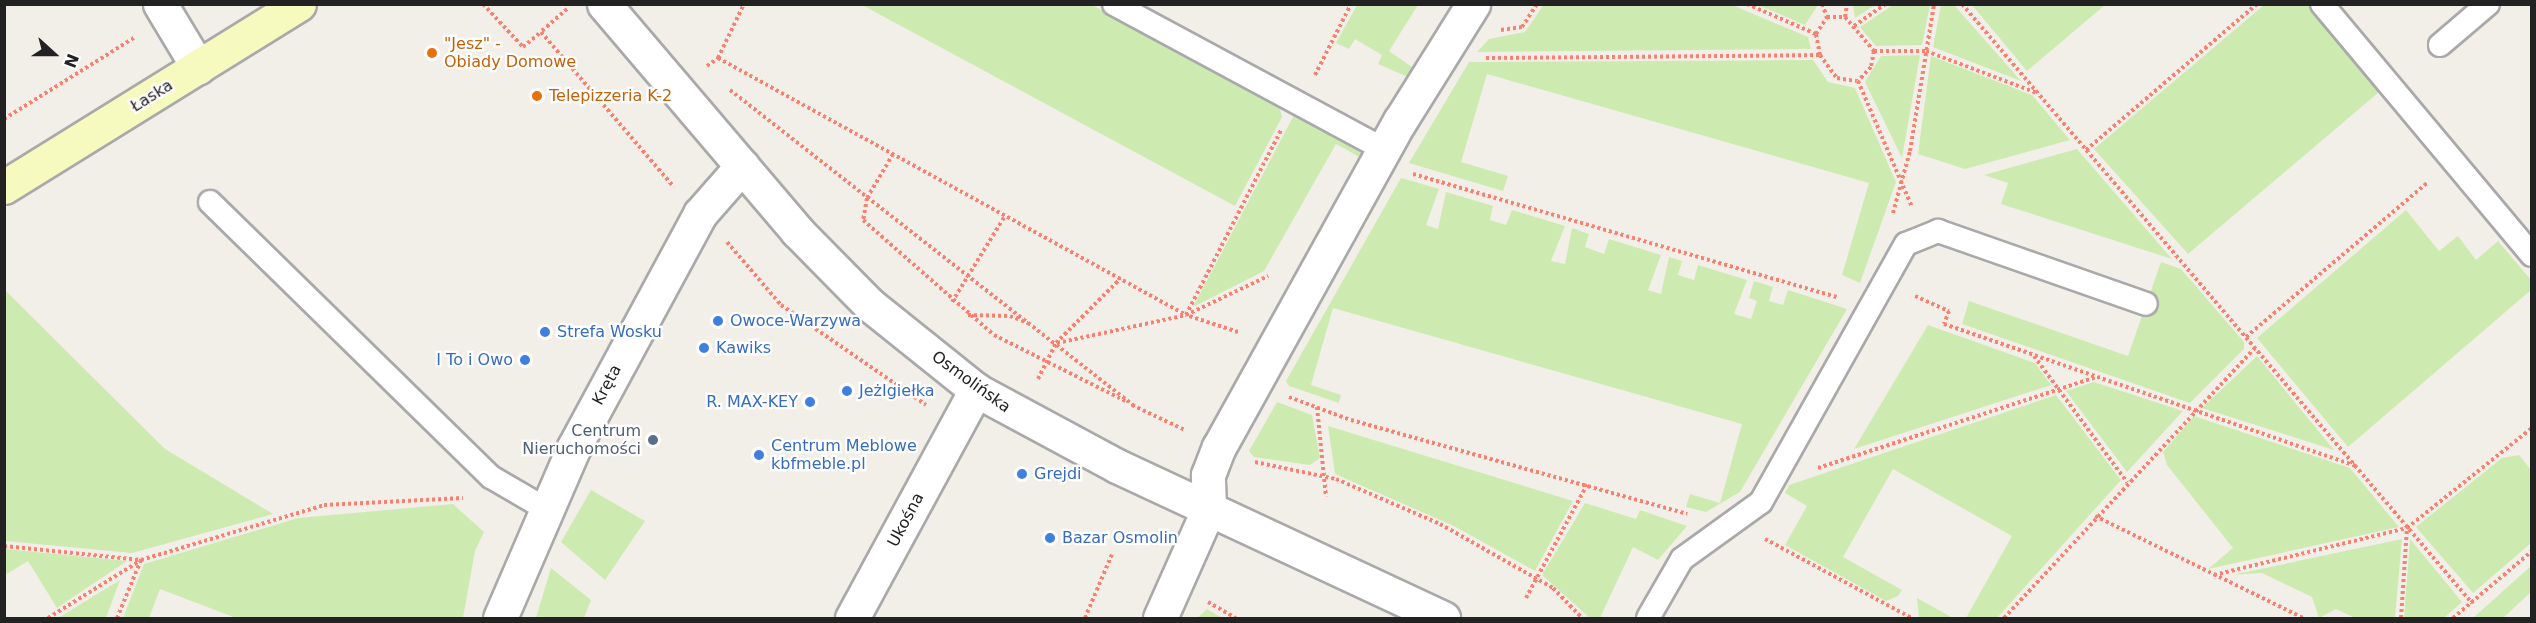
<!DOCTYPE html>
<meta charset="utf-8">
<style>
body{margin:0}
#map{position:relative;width:2536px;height:623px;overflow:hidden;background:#f2efe9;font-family:"DejaVu Sans",sans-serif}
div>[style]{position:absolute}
.grass>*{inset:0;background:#cdebb0}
.path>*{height:4px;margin-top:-2px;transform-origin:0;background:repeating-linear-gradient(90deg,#fa8072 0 3px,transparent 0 6px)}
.roads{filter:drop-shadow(2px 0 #a9a9a9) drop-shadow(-2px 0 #a9a9a9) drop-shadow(0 2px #a9a9a9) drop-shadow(0 -2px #a9a9a9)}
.lane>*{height:22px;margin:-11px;padding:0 11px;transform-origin:11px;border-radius:11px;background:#fff}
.street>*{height:33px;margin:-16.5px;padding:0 16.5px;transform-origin:16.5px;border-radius:16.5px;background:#fff}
.secondary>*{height:33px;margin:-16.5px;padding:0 16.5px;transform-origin:16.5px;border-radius:16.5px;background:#f7fabf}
.dots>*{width:16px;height:16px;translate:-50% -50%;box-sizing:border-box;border:3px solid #fff;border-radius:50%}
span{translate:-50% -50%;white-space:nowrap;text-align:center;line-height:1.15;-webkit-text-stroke:4.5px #fff;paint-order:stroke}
.food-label{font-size:16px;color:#c56008}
.left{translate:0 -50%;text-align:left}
.street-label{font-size:16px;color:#222}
.shop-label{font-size:16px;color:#366cbe}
.right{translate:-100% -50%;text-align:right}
.service-label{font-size:16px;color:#4e5e75}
.frame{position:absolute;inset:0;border:6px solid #222;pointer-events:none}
.north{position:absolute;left:24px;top:24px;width:60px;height:60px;-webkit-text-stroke:4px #fff;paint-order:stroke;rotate:111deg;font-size:16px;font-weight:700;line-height:24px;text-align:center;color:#222}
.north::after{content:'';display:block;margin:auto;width:21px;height:27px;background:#222;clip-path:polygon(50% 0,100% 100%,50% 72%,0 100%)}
</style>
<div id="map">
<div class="grass">
<div style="clip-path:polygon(1544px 4px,1732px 5px,1808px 37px,1811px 49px,1477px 52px,1489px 39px,1525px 32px)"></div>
<div style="clip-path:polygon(862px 5px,1092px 5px,1279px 105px,1282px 117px,1235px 206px)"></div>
<div style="clip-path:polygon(1357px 5px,1418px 5px,1389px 51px,1412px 67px,1410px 78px,1378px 64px,1382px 55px,1355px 39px,1349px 49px,1336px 43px)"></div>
<div style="clip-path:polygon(1758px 5px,1818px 5px,1805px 25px)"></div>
<div style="clip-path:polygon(1853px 5px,1853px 4px,1875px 5px,1855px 18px)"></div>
<div style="clip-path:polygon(1893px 5px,1930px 5px,1922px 45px,1876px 46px,1860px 27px)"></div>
<div style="clip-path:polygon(1941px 5px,1954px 5px,2021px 81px,1933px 47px)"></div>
<div style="clip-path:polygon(1972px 5px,2105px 5px,2027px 71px)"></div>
<div style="clip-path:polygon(2264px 5px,2310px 5px,2379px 92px,2188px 254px,2094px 149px)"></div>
<div style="clip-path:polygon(1920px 55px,1902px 158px,1865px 82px,1881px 56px)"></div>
<div style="clip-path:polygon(1931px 56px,2032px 95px,2070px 140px,1965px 169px,1918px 154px)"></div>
<div style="clip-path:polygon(1813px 60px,1828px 82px,1855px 88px,1896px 182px,1860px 283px,1842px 275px,1869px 183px,1487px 74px,1461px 162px,1508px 176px,1503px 191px,1409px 163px,1469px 62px)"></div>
<div style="clip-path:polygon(1294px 115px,1361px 152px,1363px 159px,1336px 144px,1264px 271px,1193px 307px)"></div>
<div style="clip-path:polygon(2077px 149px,2172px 259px,2001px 204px,2008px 183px,1984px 175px)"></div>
<div style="clip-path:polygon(1401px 178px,1439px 189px,1426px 225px,1438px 229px,1446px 192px,1493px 206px,1490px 220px,1506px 225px,1512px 210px,1565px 226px,1551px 261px,1565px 264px,1572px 228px,1589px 234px,1585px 247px,1604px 254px,1609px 239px,1661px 255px,1648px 290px,1661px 294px,1669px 257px,1682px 261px,1678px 275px,1694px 280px,1698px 265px,1747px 280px,1734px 314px,1751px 319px,1757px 301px,1749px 298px,1754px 281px,1773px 287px,1769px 301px,1783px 305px,1788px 290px,1847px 309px,1740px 492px,1706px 512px,1686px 507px,1690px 494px,1720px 503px,1742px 424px,1333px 308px,1311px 385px,1341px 395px,1339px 403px,1289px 386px,1286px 381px)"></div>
<div style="clip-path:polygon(2406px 210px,2439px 251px,2458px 236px,2476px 260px,2498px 241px,2531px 280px,2531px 290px,2348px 447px,2257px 338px)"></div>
<div style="clip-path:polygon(2161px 262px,2181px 269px,2244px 342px,2244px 349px,2190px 403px,1962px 324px,1969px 301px,2128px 356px)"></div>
<div style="clip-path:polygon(5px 290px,165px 449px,273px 514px,132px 553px,5px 541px)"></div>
<div style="clip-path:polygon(1928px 325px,2035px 363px,2051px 385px,1854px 449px)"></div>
<div style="clip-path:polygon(2257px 356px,2334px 450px,2202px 408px)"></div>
<div style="clip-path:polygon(2094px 382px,2183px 411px,2127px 472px,2066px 391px)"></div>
<div style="clip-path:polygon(2056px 395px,2121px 480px,1997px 618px,1966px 618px,2012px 536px,1893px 469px,1843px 557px,1902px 590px,1898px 596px,1886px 601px,1785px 545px,1807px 506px,1785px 493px,1789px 485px)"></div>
<div style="clip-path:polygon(1277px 402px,1312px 415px,1320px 458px,1310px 465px,1254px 457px,1249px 451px)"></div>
<div style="clip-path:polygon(2194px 416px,2350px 468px,2399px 527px,2208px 569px,2233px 548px,2167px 465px,2163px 452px)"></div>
<div style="clip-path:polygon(1328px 426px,1573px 501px,1535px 571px,1454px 526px,1335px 474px)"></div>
<div style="clip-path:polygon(2519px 455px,2531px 470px,2531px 543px,2473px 593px,2416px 527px,2502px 458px)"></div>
<div style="clip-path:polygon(591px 490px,645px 521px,605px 580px,561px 542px)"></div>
<div style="clip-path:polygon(1585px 503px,1636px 519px,1640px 510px,1687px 526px,1658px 560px,1633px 547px,1600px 618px,1590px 618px,1542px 575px)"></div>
<div style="clip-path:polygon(453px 504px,484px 532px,475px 551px,463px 618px,236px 618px,160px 589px,149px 618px,123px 618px,144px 564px,298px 518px)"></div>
<div style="clip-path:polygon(2402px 539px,2395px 618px,2355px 618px,2336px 609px,2319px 618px,2312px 597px,2262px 573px,2232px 575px)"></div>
<div style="clip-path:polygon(2410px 539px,2462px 602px,2444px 618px,2404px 618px)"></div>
<div style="clip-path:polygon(5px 549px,127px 561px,57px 608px,28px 561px,5px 575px)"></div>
<div style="clip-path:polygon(2531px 566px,2531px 592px,2503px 618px,2473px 618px)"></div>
<div style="clip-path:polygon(551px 568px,591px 600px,584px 618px,536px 618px)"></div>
<div style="clip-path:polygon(120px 580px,106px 618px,58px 618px)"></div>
<div style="clip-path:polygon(1917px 598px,1953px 618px,1919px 618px)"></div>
<div style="clip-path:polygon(1207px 609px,1222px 618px,1197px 618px)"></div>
</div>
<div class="path">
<div style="left:483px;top:4px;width:59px;rotate:47.1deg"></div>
<div style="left:523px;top:47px;width:23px;rotate:-40deg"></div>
<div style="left:1747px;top:4px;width:75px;rotate:23.5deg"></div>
<div style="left:1816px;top:34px;width:20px;rotate:-57deg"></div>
<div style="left:1827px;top:17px;width:18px"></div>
<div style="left:1845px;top:17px;width:45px;rotate:49.5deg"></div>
<div style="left:1874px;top:51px;width:52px"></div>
<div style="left:1926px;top:51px;width:119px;rotate:20.7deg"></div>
<div style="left:1822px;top:4px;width:14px;rotate:69deg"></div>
<div style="left:1962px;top:4px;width:787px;rotate:49.59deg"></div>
<div style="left:567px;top:9px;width:35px;rotate:139deg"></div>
<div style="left:541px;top:32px;width:204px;rotate:49.4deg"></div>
<div style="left:1845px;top:17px;width:13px;rotate:-81deg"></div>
<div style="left:1854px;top:26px;width:38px;rotate:-35deg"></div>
<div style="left:1501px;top:30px;width:21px;rotate:-8deg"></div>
<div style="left:1522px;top:27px;width:27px;rotate:-57deg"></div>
<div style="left:1874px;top:51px;width:16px;rotate:101deg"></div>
<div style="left:1871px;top:67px;width:19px;rotate:133deg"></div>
<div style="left:1858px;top:81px;width:137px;rotate:66.8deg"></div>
<div style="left:1820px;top:55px;width:29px;rotate:54deg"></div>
<div style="left:1837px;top:78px;width:20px;rotate:9deg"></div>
<div style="left:718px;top:58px;width:60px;rotate:-64.3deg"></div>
<div style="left:1486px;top:58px;width:334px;rotate:-0.5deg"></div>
<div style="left:1820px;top:55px;width:21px;rotate:-101deg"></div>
<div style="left:707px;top:66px;width:14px;rotate:-36deg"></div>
<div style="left:718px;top:58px;width:534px;rotate:28.77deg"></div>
<div style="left:1315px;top:75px;width:80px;rotate:-63.1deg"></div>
<div style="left:730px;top:90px;width:512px;rotate:38.01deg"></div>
<div style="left:4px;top:119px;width:155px;rotate:-32deg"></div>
<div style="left:2086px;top:150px;width:225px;rotate:-40.5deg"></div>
<div style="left:893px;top:154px;width:51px;rotate:120.6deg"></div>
<div style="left:867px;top:198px;width:22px;rotate:100deg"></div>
<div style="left:863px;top:220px;width:174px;rotate:41.3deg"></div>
<div style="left:994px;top:335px;width:147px;rotate:26.7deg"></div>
<div style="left:1413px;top:174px;width:441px;rotate:16.2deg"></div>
<div style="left:1893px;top:213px;width:64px;rotate:-74.7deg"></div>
<div style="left:1910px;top:151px;width:149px;rotate:-80.7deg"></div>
<div style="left:727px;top:242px;width:83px;rotate:49.4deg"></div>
<div style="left:781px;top:305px;width:176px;rotate:34.6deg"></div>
<div style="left:1915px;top:296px;width:37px;rotate:24deg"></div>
<div style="left:1949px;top:311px;width:14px;rotate:111deg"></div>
<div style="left:1944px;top:324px;width:437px;rotate:19deg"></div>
<div style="left:952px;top:302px;width:101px;rotate:-58.4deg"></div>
<div style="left:968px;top:315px;width:42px;rotate:1.4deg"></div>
<div style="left:1010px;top:316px;width:19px;rotate:21deg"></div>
<div style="left:1238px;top:332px;width:55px;rotate:-161.9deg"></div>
<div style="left:1186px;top:315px;width:208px;rotate:-62.8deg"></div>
<div style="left:2246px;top:337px;width:240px;rotate:-40.4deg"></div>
<div style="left:1057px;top:343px;width:132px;rotate:-12.2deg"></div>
<div style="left:1186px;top:315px;width:91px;rotate:-25.4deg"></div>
<div style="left:2034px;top:356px;width:157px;rotate:53.6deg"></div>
<div style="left:1038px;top:379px;width:40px;rotate:-63.4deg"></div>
<div style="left:1056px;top:343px;width:91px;rotate:-45deg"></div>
<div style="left:1289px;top:397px;width:66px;rotate:20.4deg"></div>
<div style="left:1351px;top:420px;width:349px;rotate:15.6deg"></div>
<div style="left:1132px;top:405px;width:59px;rotate:25.3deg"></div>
<div style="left:1317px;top:407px;width:90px;rotate:84.3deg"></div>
<div style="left:1255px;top:462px;width:83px;rotate:11.9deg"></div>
<div style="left:1336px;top:479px;width:113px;rotate:23.4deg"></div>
<div style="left:1440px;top:524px;width:130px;rotate:29.5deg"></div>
<div style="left:1553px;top:588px;width:42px;rotate:46deg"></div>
<div style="left:1818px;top:468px;width:293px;rotate:-18.1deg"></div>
<div style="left:2095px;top:516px;width:232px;rotate:26.1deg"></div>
<div style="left:1765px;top:539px;width:167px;rotate:28.3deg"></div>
<div style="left:4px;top:546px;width:138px;rotate:5.8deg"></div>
<div style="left:141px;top:560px;width:63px;rotate:112.5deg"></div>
<div style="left:2214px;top:575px;width:199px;rotate:-13.7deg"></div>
<div style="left:1526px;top:598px;width:131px;rotate:-61.7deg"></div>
<div style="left:1208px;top:602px;width:32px;rotate:30deg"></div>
<div style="left:48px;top:618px;width:110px;rotate:-31.9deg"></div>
<div style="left:141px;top:560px;width:191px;rotate:-16.7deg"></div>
<div style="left:324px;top:505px;width:139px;rotate:-2.9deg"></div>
<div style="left:1085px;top:618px;width:69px;rotate:-67.1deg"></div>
<div style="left:2004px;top:618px;width:370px;rotate:-47.1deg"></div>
<div style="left:2401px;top:618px;width:90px;rotate:-86.2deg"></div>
<div style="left:2407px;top:528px;width:160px;rotate:-38.7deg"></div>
<div style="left:2453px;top:618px;width:104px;rotate:-40.3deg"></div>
</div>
<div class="roads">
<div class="lane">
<div style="left:1114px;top:4px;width:308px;rotate:28.3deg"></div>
<div style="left:2322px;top:4px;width:327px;rotate:50.1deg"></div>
<div style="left:2440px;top:45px;width:63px;rotate:-40.5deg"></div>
<div style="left:210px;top:202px;width:393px;rotate:44.4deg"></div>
<div style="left:491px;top:477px;width:64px;rotate:30.2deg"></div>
<div style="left:1648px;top:618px;width:68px;rotate:-60deg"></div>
<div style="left:1682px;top:559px;width:97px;rotate:-35.8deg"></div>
<div style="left:1761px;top:502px;width:296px;rotate:-60.7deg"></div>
<div style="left:1906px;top:244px;width:35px;rotate:-22deg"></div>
<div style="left:1938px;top:231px;width:220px;rotate:19.3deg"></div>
</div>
<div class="street">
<div style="left:160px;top:4px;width:74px;rotate:58.9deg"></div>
<div style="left:604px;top:4px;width:298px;rotate:49.6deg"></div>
<div style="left:797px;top:231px;width:104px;rotate:45.4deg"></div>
<div style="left:870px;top:305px;width:136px;rotate:38.7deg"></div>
<div style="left:976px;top:390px;width:160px;rotate:28.3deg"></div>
<div style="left:1117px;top:466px;width:360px;rotate:25deg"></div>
<div style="left:500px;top:618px;width:186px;rotate:-66.6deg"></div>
<div style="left:574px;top:447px;width:265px;rotate:-61.6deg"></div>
<div style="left:700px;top:214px;width:64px;rotate:-48.8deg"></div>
<div style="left:852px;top:618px;width:260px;rotate:-61.5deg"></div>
<div style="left:1160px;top:618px;width:120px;rotate:-66deg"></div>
<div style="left:1209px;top:508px;width:33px;rotate:-92deg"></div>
<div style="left:1208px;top:475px;width:30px;rotate:-69deg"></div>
<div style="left:1219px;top:447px;width:373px;rotate:-61deg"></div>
<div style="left:1400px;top:121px;width:138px;rotate:-58deg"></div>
</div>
<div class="secondary">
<div style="left:4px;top:187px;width:347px;rotate:-31.8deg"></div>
</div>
</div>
<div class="dots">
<div style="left:432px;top:53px;background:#e8710a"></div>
<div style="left:537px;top:96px;background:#e8710a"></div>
<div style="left:718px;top:321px;background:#3f7fe0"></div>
<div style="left:545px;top:332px;background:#3f7fe0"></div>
<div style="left:704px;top:348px;background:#3f7fe0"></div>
<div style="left:525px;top:360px;background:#3f7fe0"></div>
<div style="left:847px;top:391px;background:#3f7fe0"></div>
<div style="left:810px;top:402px;background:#3f7fe0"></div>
<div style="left:653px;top:440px;background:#5c6f8a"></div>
<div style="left:759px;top:455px;background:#3f7fe0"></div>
<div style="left:1022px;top:474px;background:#3f7fe0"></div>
<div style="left:1050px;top:538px;background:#3f7fe0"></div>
</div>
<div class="food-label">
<span class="left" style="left:444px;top:53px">"Jesz" -<br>Obiady Domowe</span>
<span class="left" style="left:549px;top:96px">Telepizzeria K-2</span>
</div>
<div class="street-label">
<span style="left:152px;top:96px;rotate:-32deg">Łaska</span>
<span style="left:971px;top:382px;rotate:36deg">Osmolińska</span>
<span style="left:607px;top:385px;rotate:-62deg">Kręta</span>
<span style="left:906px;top:520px;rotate:-62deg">Ukośna</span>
</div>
<div class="shop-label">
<span class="left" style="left:730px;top:321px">Owoce-Warzywa</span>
<span class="left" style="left:557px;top:332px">Strefa Wosku</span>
<span class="left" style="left:716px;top:348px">Kawiks</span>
<span class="right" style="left:513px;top:360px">I To i Owo</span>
<span class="left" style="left:859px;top:391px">JeżIgiełka</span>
<span class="right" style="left:798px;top:402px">R. MAX-KEY</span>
<span class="left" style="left:771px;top:455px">Centrum Meblowe<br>kbfmeble.pl</span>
<span class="left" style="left:1034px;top:474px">Grejdi</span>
<span class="left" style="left:1062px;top:538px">Bazar Osmolin</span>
</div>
<div class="service-label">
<span class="right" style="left:641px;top:440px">Centrum<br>Nieruchomości</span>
</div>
<div class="frame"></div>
<div class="north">N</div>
</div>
